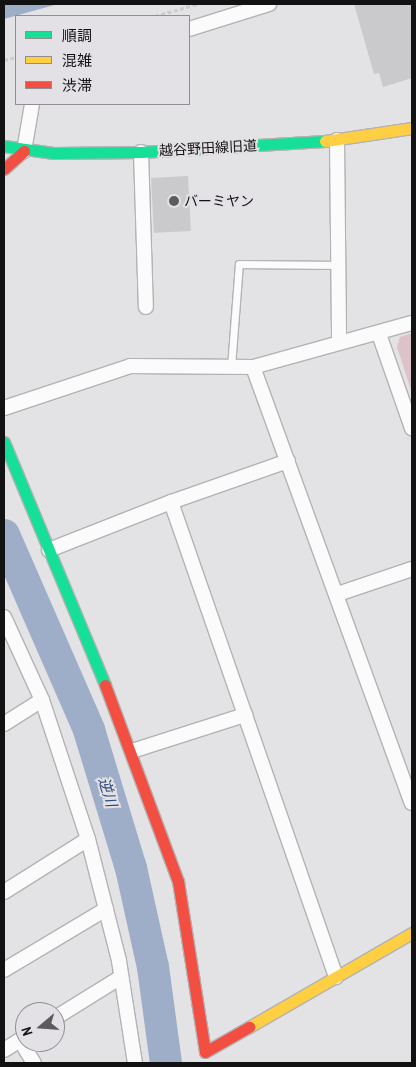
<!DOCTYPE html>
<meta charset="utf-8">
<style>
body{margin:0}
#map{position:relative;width:416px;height:1067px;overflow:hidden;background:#e3e2e4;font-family:"Archivo Narrow","Noto Sans JP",sans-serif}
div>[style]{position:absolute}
.green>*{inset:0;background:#dec2ca}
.water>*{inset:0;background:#9eaec9}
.river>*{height:32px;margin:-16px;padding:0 16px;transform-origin:16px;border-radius:16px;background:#9eaec9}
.building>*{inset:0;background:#cac9cb;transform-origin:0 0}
.path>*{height:3px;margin-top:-1.5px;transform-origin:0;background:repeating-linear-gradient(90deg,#cdcccd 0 4px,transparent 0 6.5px)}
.roads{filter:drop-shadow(1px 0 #b3b2b4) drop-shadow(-1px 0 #b3b2b4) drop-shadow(0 1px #b3b2b4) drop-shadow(0 -1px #b3b2b4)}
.lane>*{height:7px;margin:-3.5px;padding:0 3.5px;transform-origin:3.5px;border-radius:3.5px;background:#fbfbfb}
.street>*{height:14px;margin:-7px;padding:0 7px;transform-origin:7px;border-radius:7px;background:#fbfbfb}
.fast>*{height:11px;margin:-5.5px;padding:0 5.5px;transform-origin:5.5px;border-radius:5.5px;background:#16e098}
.slow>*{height:11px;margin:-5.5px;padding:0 5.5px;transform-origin:5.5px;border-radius:5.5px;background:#ffcf43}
.jam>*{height:11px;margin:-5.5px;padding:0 5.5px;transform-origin:5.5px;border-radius:5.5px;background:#f24e42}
.dots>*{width:14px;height:14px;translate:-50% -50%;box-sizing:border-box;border:2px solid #e3e1e5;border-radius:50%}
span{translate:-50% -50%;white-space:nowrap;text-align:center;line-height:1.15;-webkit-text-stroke:4px #e3e1e5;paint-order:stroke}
.street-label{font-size:14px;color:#131213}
.poi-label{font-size:14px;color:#131213}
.left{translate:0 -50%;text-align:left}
.water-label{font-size:15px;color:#2c497c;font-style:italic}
.frame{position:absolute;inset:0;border:5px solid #131213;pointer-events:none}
.legend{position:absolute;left:15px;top:15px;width:175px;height:90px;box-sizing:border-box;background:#e3e1e5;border:1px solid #908e91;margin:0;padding:6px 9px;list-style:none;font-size:15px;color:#131213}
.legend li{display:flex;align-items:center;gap:10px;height:25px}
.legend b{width:25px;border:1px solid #908e91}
.north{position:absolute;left:15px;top:1002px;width:50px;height:50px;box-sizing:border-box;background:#e3e1e5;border:1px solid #908e91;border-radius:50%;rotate:252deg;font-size:14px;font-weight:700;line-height:20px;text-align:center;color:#131213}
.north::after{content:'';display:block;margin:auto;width:18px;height:22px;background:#5c5b5c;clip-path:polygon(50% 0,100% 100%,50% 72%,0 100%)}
</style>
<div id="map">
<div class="green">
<div style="clip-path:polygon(412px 333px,412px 393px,397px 347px,400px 337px)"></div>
</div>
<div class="water">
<div style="clip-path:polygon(4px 4px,58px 4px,4px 19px)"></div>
</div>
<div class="river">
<div style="left:4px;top:535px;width:213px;rotate:66.4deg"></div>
<div style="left:89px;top:730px;width:144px;rotate:73.1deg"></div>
<div style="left:131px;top:868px;width:101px;rotate:77.5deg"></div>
<div style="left:153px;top:967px;width:97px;rotate:82.3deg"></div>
</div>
<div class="building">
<div style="clip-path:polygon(354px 4px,412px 4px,412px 78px,383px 87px,379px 73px,374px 74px)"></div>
<div style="left:188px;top:176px;width:55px;height:37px;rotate:87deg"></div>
</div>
<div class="path">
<div style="left:155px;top:16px;width:44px;rotate:-15.9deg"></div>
<div style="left:4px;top:60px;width:12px;rotate:-14deg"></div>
</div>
<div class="roads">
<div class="lane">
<div style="left:231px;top:367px;width:103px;rotate:-85.6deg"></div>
<div style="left:239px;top:264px;width:99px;rotate:0.6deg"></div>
</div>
<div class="street">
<div style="left:189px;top:29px;width:84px;rotate:-17.4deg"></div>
<div style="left:337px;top:140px;width:202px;rotate:89.4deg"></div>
<div style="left:24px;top:151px;width:48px;rotate:-80.3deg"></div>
<div style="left:141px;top:152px;width:155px;rotate:88.2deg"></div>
<div style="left:379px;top:334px;width:100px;rotate:70.7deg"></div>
<div style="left:253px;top:367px;width:464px;rotate:70deg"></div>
<div style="left:4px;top:408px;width:133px;rotate:-18.4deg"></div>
<div style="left:130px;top:366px;width:123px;rotate:0.5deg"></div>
<div style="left:253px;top:367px;width:165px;rotate:-15.5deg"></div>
<div style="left:288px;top:461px;width:124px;rotate:160.7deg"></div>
<div style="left:171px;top:502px;width:503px;rotate:70.84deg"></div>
<div style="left:49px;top:550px;width:131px;rotate:-21.5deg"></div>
<div style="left:338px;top:594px;width:78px;rotate:-18.7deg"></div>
<div style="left:4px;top:617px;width:91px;rotate:65.4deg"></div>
<div style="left:42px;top:700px;width:146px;rotate:71.7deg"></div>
<div style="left:88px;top:839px;width:126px;rotate:75.7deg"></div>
<div style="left:119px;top:961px;width:103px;rotate:81.1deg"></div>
<div style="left:4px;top:724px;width:45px;rotate:-32.3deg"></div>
<div style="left:132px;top:751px;width:119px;rotate:-17.7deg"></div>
<div style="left:4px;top:892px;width:99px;rotate:-32.2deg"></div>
<div style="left:4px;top:970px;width:119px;rotate:-30.9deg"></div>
<div style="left:55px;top:1018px;width:78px;rotate:-31.8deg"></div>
<div style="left:20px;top:1040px;width:27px;rotate:59deg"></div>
<div style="left:4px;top:1050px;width:25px;rotate:-32deg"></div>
</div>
<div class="fast">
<div style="left:4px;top:146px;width:50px;rotate:8deg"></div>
<div style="left:54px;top:153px;width:87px;rotate:-0.7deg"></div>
<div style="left:141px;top:152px;width:184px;rotate:-3.4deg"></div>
<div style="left:4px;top:442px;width:263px;rotate:67.4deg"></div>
</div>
<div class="slow">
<div style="left:325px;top:141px;width:88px;rotate:-8.5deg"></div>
<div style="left:249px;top:1027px;width:188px;rotate:-30deg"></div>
</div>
<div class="jam">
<div style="left:4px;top:169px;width:27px;rotate:-42deg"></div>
<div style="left:105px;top:685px;width:209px;rotate:69.6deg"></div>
<div style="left:178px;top:881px;width:173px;rotate:81deg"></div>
<div style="left:205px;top:1052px;width:51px;rotate:-29.6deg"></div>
</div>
</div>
<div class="dots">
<div style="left:174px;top:201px;background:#5c5b5c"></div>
</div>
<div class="street-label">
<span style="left:208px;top:148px;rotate:-3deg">越谷野田線旧道</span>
</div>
<div class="poi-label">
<span class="left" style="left:184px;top:201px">バーミヤン</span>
</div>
<div class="water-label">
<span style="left:108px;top:792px;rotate:73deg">逆川</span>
</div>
<div class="frame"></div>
<ul class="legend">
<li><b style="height:6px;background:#16e098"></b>順調</li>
<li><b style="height:6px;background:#ffcf43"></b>混雑</li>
<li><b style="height:6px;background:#f24e42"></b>渋滞</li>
</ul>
<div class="north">N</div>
</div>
